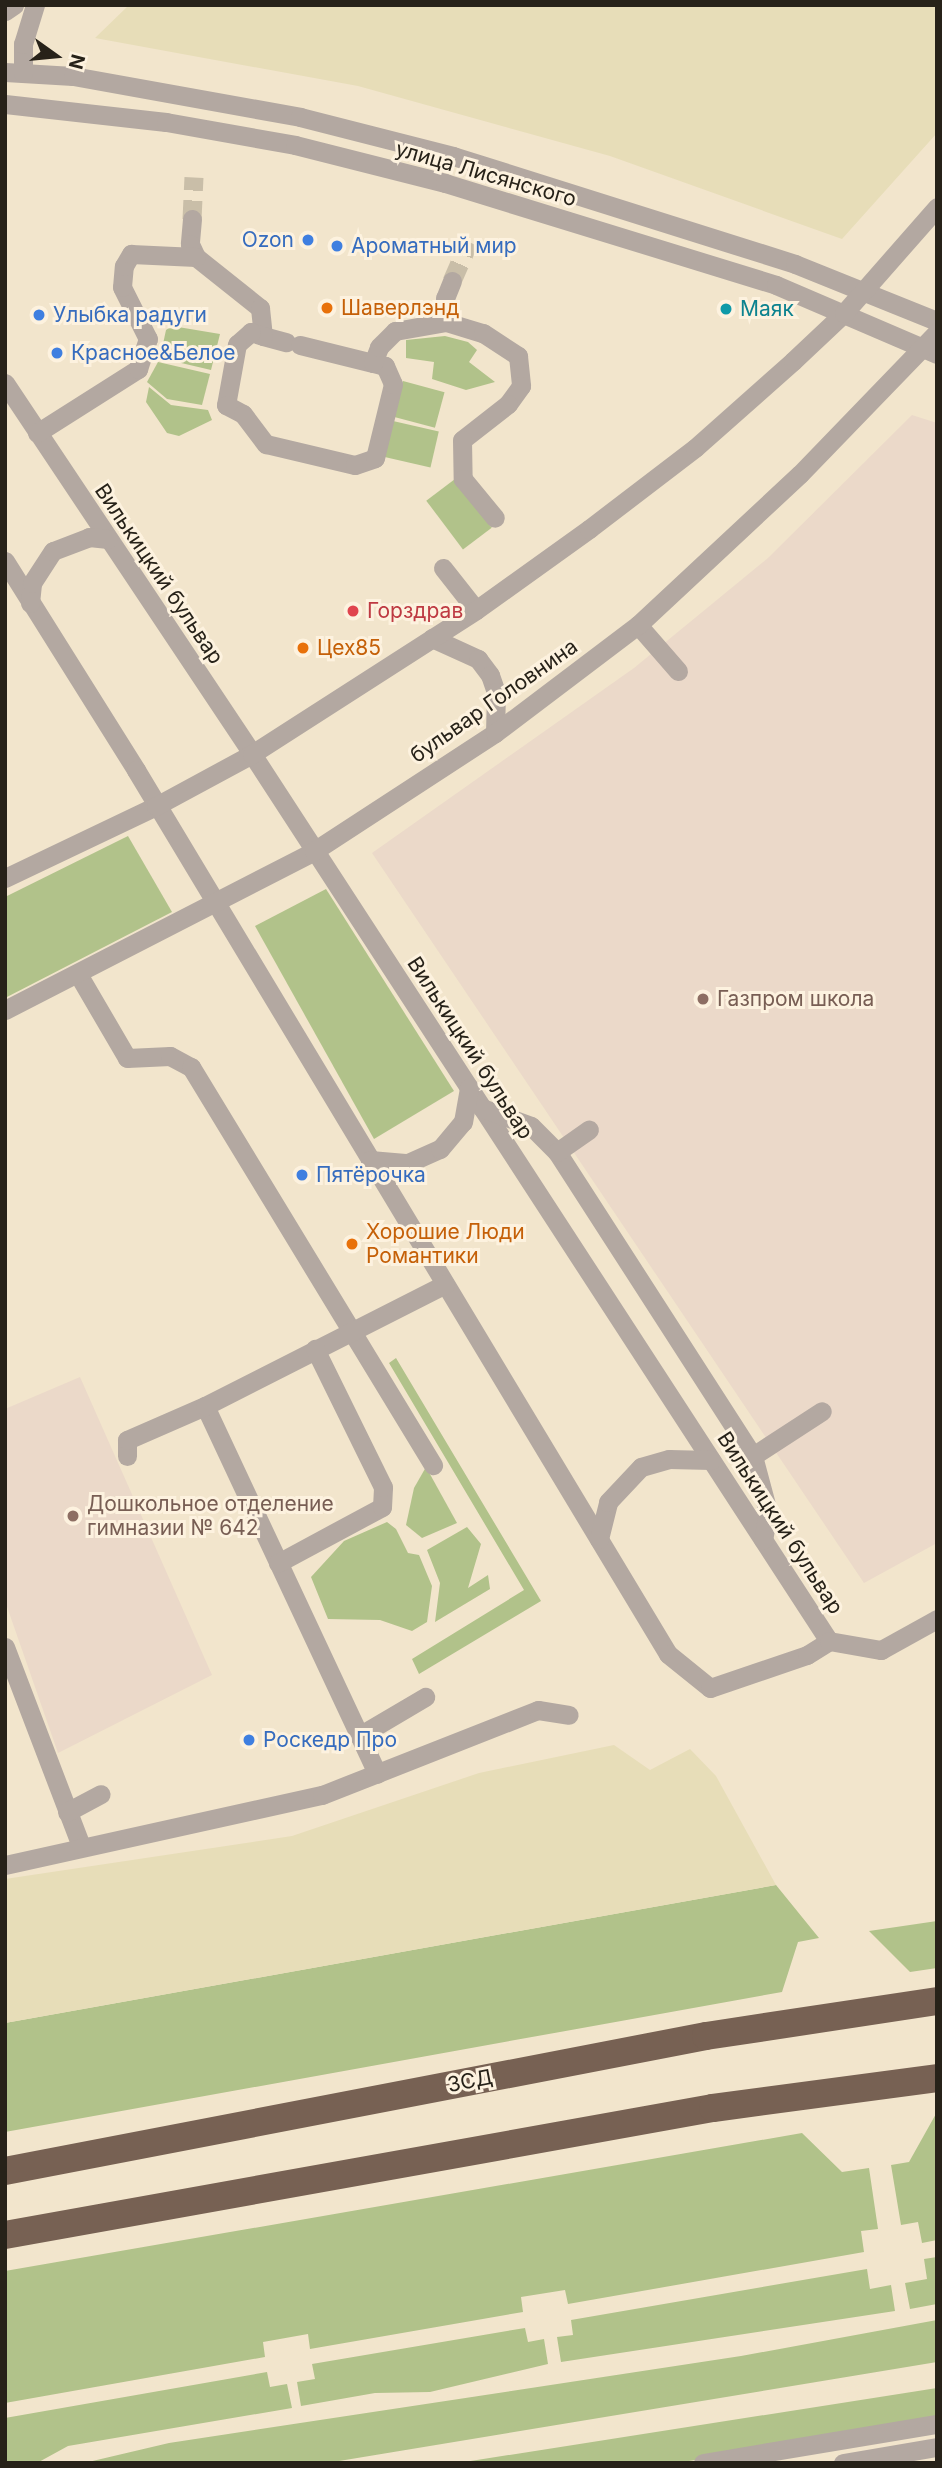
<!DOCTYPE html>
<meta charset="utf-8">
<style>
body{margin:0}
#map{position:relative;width:942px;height:2468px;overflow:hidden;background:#f2e5cc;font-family:Inter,sans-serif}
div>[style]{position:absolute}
.education>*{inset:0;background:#ebd9c9}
.green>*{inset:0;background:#b1c28a;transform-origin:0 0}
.sand>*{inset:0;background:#e7ddb8}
.minor-tunnel>*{height:19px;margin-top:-9.5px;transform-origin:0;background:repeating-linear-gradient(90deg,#c9bea8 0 19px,transparent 0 29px)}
.minor>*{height:19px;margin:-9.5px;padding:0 9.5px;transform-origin:9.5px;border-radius:9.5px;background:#b3a8a1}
.highway>*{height:28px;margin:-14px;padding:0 14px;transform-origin:14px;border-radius:14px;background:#776153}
.dots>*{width:19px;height:19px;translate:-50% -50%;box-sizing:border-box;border:4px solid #fdf2df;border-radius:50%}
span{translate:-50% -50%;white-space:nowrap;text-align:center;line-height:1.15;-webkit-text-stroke:6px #fdf2df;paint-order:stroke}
.street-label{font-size:21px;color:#272219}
.shop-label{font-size:21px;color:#366cbe}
.right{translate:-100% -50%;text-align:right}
.left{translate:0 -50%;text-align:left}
.food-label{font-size:21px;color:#c56008}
.culture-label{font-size:21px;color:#0d838f}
.health-label{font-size:21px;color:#be3a42}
.education-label{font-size:21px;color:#785e54}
.frame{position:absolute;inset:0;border:7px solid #272219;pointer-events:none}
.north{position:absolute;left:21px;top:21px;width:70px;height:70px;-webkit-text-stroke:5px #fdf2df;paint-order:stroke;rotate:105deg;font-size:19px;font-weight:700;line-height:28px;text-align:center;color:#272219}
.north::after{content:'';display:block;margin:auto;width:24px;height:32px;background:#272219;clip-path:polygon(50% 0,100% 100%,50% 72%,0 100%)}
</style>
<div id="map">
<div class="education">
<div style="clip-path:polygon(912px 415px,937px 423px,937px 1543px,864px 1583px,372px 853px,634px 668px,768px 558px)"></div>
<div style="clip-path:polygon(80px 1377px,212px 1675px,58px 1753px,5px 1601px,5px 1409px)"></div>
</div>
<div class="green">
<div style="clip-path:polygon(172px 326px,220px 334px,211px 370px,160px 358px,166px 330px)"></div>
<div style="clip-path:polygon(445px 336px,468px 342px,477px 350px,469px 362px,495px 382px,466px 390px,432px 379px,434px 362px,406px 358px,406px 340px)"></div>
<div style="clip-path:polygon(158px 362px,210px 374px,202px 405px,167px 399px,147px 382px)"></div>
<div style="left:403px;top:381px;width:43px;height:37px;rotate:15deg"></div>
<div style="clip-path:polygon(149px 387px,171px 405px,208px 410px,212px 420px,179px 436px,167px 433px,146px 402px)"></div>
<div style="left:393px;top:421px;width:47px;height:37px;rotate:13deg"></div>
<div style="left:455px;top:479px;width:61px;height:36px;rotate:53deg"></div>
<div style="clip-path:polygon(128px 836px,172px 912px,5px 998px,5px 897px)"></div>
<div style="clip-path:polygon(326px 889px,454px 1091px,374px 1139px,255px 926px)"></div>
<div style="clip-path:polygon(396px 1358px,541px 1601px,419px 1674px,412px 1659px,524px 1590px,389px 1363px)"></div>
<div style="clip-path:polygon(426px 1467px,457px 1523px,422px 1538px,406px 1525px,414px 1488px)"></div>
<div style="clip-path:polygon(387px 1522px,396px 1529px,408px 1553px,419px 1555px,432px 1586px,427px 1622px,412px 1631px,380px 1620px,328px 1619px,311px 1577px,344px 1541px)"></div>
<div style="clip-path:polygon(467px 1527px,481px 1544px,468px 1588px,488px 1575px,490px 1589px,435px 1622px,440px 1583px,427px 1550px)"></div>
<div style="clip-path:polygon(776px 1885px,819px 1938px,798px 1942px,782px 1992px,5px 2132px,5px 2023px)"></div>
<div style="clip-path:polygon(937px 1921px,937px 1968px,910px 1972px,869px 1931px)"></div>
<div style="clip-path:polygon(937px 2112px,937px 2240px,922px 2243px,918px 2222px,901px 2225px,891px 2165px,909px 2162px)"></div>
<div style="clip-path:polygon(802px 2133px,842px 2172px,869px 2168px,878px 2229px,861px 2231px,864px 2252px,568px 2304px,565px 2290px,521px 2297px,523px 2312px,310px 2349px,308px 2334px,263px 2342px,265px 2357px,5px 2403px,5px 2271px)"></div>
<div style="clip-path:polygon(937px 2257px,937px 2304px,910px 2309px,905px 2283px,927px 2279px,924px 2259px)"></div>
<div style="clip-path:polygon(867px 2269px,870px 2289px,891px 2285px,895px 2311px,561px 2362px,557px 2337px,573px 2335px,571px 2320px)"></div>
<div style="clip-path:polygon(937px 2320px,937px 2362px,327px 2463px,84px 2463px,169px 2443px,741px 2356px)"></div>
<div style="clip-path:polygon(525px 2328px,528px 2342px,544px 2339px,548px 2364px,430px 2392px,375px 2393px,301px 2406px,297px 2382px,315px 2379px,312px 2364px)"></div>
<div style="clip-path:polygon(267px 2372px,270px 2387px,287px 2384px,292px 2408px,68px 2446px,37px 2463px,5px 2463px,5px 2418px)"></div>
<div style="clip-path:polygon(937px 2388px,937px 2420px,677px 2463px,458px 2463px)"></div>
</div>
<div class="sand">
<div style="clip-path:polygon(129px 5px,937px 5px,937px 133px,842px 239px,610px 156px,358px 86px,95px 38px)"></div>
<div style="clip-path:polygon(614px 1745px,650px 1770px,690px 1749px,716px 1776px,776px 1885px,5px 2023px,5px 1879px,292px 1836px,479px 1773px)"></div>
</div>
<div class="minor-tunnel">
<div style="left:192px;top:219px;width:42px;rotate:-87.3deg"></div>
<div style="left:452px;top:281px;width:43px;rotate:-66.4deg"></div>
</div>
<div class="minor">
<div style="left:5px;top:11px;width:11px;rotate:-34deg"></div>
<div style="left:5px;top:72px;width:68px;rotate:3.4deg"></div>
<div style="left:73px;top:76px;width:231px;rotate:10.2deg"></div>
<div style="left:300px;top:117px;width:158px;rotate:14.3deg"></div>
<div style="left:453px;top:156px;width:359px;rotate:17.5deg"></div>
<div style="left:795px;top:264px;width:153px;rotate:21.9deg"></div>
<div style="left:23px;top:73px;width:29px;rotate:-90deg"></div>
<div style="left:23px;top:44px;width:41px;rotate:-72.9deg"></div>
<div style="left:5px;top:104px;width:162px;rotate:6.4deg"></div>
<div style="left:166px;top:122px;width:131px;rotate:10.1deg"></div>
<div style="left:295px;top:145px;width:155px;rotate:14.2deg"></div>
<div style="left:445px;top:183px;width:346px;rotate:17.1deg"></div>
<div style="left:776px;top:285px;width:175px;rotate:23.2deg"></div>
<div style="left:192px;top:219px;width:25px;rotate:95deg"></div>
<div style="left:190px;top:244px;width:14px;rotate:65deg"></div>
<div style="left:196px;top:257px;width:82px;rotate:38.6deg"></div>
<div style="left:260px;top:308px;width:28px;rotate:84deg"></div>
<div style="left:263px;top:336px;width:24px;rotate:15deg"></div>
<div style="left:452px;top:281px;width:18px;rotate:112deg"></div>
<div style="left:445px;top:298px;width:24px;rotate:88deg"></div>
<div style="left:446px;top:322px;width:39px;rotate:17deg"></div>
<div style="left:483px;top:333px;width:42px;rotate:33.3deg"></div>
<div style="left:518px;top:356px;width:30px;rotate:84deg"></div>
<div style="left:521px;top:386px;width:22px;rotate:126deg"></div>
<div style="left:508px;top:404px;width:58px;rotate:142deg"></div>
<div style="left:462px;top:440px;width:39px;rotate:89deg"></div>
<div style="left:463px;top:479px;width:50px;rotate:50.6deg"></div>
<div style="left:263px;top:336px;width:13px;rotate:-162deg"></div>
<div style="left:251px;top:332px;width:18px;rotate:139deg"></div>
<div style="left:237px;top:344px;width:62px;rotate:100.2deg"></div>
<div style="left:226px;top:405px;width:19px;rotate:28deg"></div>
<div style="left:243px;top:414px;width:38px;rotate:53deg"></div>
<div style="left:266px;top:444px;width:91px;rotate:13.3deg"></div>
<div style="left:355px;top:465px;width:21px;rotate:-19deg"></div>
<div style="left:375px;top:458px;width:76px;rotate:-76.3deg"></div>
<div style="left:393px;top:384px;width:20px;rotate:-114deg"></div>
<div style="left:385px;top:366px;width:12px;rotate:-166deg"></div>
<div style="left:300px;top:345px;width:75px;rotate:13.9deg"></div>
<div style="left:373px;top:363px;width:17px;rotate:-69deg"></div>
<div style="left:379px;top:347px;width:23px;rotate:-45deg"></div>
<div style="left:395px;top:331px;width:52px;rotate:-10deg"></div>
<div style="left:5px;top:383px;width:446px;rotate:56.3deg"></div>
<div style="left:252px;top:754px;width:1058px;rotate:56.96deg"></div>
<div style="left:37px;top:433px;width:120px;rotate:-32.4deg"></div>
<div style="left:138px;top:369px;width:32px;rotate:-72deg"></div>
<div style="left:148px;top:339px;width:58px;rotate:-116.6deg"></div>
<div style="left:122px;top:287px;width:21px;rotate:-85deg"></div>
<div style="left:124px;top:266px;width:14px;rotate:-60deg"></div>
<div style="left:131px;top:254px;width:65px;rotate:2.6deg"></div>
<div style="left:5px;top:561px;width:247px;rotate:57.9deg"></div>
<div style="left:136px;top:770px;width:1032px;rotate:58.96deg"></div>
<div style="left:668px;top:1654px;width:54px;rotate:39deg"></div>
<div style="left:710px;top:1688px;width:102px;rotate:-18.8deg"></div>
<div style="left:807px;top:1655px;width:26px;rotate:-32deg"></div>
<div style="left:443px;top:568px;width:53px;rotate:51.8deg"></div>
<div style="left:30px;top:603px;width:20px;rotate:-84deg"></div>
<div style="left:32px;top:583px;width:38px;rotate:-57deg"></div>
<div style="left:53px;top:551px;width:39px;rotate:-21deg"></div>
<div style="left:89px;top:537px;width:19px;rotate:6deg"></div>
<div style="left:638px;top:625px;width:61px;rotate:49deg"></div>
<div style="left:432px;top:638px;width:51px;rotate:24.5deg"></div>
<div style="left:478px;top:659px;width:20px;rotate:53deg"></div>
<div style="left:490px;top:675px;width:18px;rotate:71deg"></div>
<div style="left:496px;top:692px;width:41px;rotate:91.4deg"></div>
<div style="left:5px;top:878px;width:167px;rotate:-25.5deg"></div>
<div style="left:156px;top:806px;width:109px;rotate:-28.4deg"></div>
<div style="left:252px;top:754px;width:266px;rotate:-32.7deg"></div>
<div style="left:476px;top:610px;width:139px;rotate:-35.6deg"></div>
<div style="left:589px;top:529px;width:133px;rotate:-37.4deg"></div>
<div style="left:695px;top:448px;width:131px;rotate:-41.6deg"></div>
<div style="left:793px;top:361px;width:70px;rotate:-43.3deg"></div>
<div style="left:844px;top:313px;width:141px;rotate:-48.7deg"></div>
<div style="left:78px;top:974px;width:97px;rotate:59.7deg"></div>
<div style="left:127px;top:1058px;width:43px;rotate:-2.7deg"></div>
<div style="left:170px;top:1056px;width:24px;rotate:28deg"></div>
<div style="left:191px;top:1067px;width:466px;rotate:58.7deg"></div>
<div style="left:5px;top:1010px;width:348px;rotate:-27.2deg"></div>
<div style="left:314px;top:851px;width:216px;rotate:-33.1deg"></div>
<div style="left:495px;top:733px;width:179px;rotate:-37.1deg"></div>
<div style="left:638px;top:625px;width:221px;rotate:-43deg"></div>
<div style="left:800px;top:474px;width:197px;rotate:-46deg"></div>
<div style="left:482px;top:1108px;width:52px;rotate:20.2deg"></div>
<div style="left:531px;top:1126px;width:37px;rotate:45deg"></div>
<div style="left:557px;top:1152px;width:362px;rotate:57.2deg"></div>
<div style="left:753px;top:1456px;width:58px;rotate:75deg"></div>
<div style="left:768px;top:1512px;width:28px;rotate:100deg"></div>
<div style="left:557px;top:1152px;width:39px;rotate:-35deg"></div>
<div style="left:370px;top:1160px;width:38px;rotate:5deg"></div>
<div style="left:408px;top:1163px;width:35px;rotate:-24deg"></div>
<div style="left:440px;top:1149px;width:35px;rotate:-50deg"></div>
<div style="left:463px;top:1122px;width:35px;rotate:-80deg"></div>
<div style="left:205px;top:1406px;width:406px;rotate:64.9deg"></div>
<div style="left:127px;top:1456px;width:16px;rotate:-90deg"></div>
<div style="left:127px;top:1440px;width:85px;rotate:-23.6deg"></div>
<div style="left:205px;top:1406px;width:269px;rotate:-26.9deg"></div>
<div style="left:753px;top:1456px;width:82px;rotate:-33.1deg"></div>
<div style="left:599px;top:1539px;width:38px;rotate:-76deg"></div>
<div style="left:608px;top:1502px;width:48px;rotate:-46.7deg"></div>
<div style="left:641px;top:1467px;width:29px;rotate:-16deg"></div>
<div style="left:669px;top:1459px;width:42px;rotate:1.4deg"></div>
<div style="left:278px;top:1563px;width:118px;rotate:-28.3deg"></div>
<div style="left:382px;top:1507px;width:20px;rotate:-87deg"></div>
<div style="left:383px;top:1487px;width:154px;rotate:-116.2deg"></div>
<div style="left:829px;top:1641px;width:53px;rotate:9.8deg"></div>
<div style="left:881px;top:1650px;width:64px;rotate:-29deg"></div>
<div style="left:5px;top:1647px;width:213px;rotate:69.1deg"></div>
<div style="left:359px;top:1736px;width:77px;rotate:-30.6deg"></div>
<div style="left:67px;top:1812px;width:38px;rotate:-28deg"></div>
<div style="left:5px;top:1865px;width:325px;rotate:-12.5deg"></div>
<div style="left:322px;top:1795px;width:232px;rotate:-21.5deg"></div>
<div style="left:538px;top:1710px;width:31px;rotate:9deg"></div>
<div style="left:703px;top:2463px;width:237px;rotate:-9.5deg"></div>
<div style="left:843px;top:2463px;width:95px;rotate:-9.7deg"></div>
</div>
<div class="highway">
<div style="left:5px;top:2171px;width:714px;rotate:-10.9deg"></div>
<div style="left:706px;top:2036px;width:234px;rotate:-8.6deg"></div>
<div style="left:5px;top:2235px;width:719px;rotate:-10.17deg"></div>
<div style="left:713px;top:2108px;width:226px;rotate:-7.6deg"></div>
</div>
<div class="dots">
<div style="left:308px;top:240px;background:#3f7fe0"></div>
<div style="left:337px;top:246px;background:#3f7fe0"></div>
<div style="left:327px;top:308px;background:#e8710a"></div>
<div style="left:726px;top:309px;background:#0f9aa8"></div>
<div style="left:39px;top:315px;background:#3f7fe0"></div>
<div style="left:57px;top:353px;background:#3f7fe0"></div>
<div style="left:353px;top:611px;background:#e0444e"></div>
<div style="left:303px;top:648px;background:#e8710a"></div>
<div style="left:703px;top:999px;background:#8d6e63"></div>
<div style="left:302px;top:1175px;background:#3f7fe0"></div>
<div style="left:352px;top:1244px;background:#e8710a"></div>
<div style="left:73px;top:1516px;background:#8d6e63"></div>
<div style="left:249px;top:1740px;background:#3f7fe0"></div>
</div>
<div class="street-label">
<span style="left:486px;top:174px;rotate:16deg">улица Лисянского</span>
<span style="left:159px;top:574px;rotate:56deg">Вилькицкий бульвар</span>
<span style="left:494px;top:701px;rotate:-35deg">бульвар Головнина</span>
<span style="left:470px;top:1048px;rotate:57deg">Вилькицкий бульвар</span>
<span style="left:780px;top:1523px;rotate:57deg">Вилькицкий бульвар</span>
<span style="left:470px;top:2081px;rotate:-11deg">ЗСД</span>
</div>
<div class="shop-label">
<span class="right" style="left:294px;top:240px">Ozon</span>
<span class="left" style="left:351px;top:246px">Ароматный мир</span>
<span class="left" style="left:53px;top:315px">Улыбка радуги</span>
<span class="left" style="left:71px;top:353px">Красное&amp;Белое</span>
<span class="left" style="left:316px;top:1175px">Пятёрочка</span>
<span class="left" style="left:263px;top:1740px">Роскедр Про</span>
</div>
<div class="food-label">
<span class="left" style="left:341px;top:308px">Шаверлэнд</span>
<span class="left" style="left:317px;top:648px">Цех85</span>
<span class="left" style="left:366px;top:1244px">Хорошие Люди<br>Романтики</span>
</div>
<div class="culture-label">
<span class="left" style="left:740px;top:309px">Маяк</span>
</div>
<div class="health-label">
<span class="left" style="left:367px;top:611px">Горздрав</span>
</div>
<div class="education-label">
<span class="left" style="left:717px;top:999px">Газпром школа</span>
<span class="left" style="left:87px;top:1516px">Дошкольное отделение<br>гимназии № 642</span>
</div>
<div class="frame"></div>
<div class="north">N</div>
</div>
